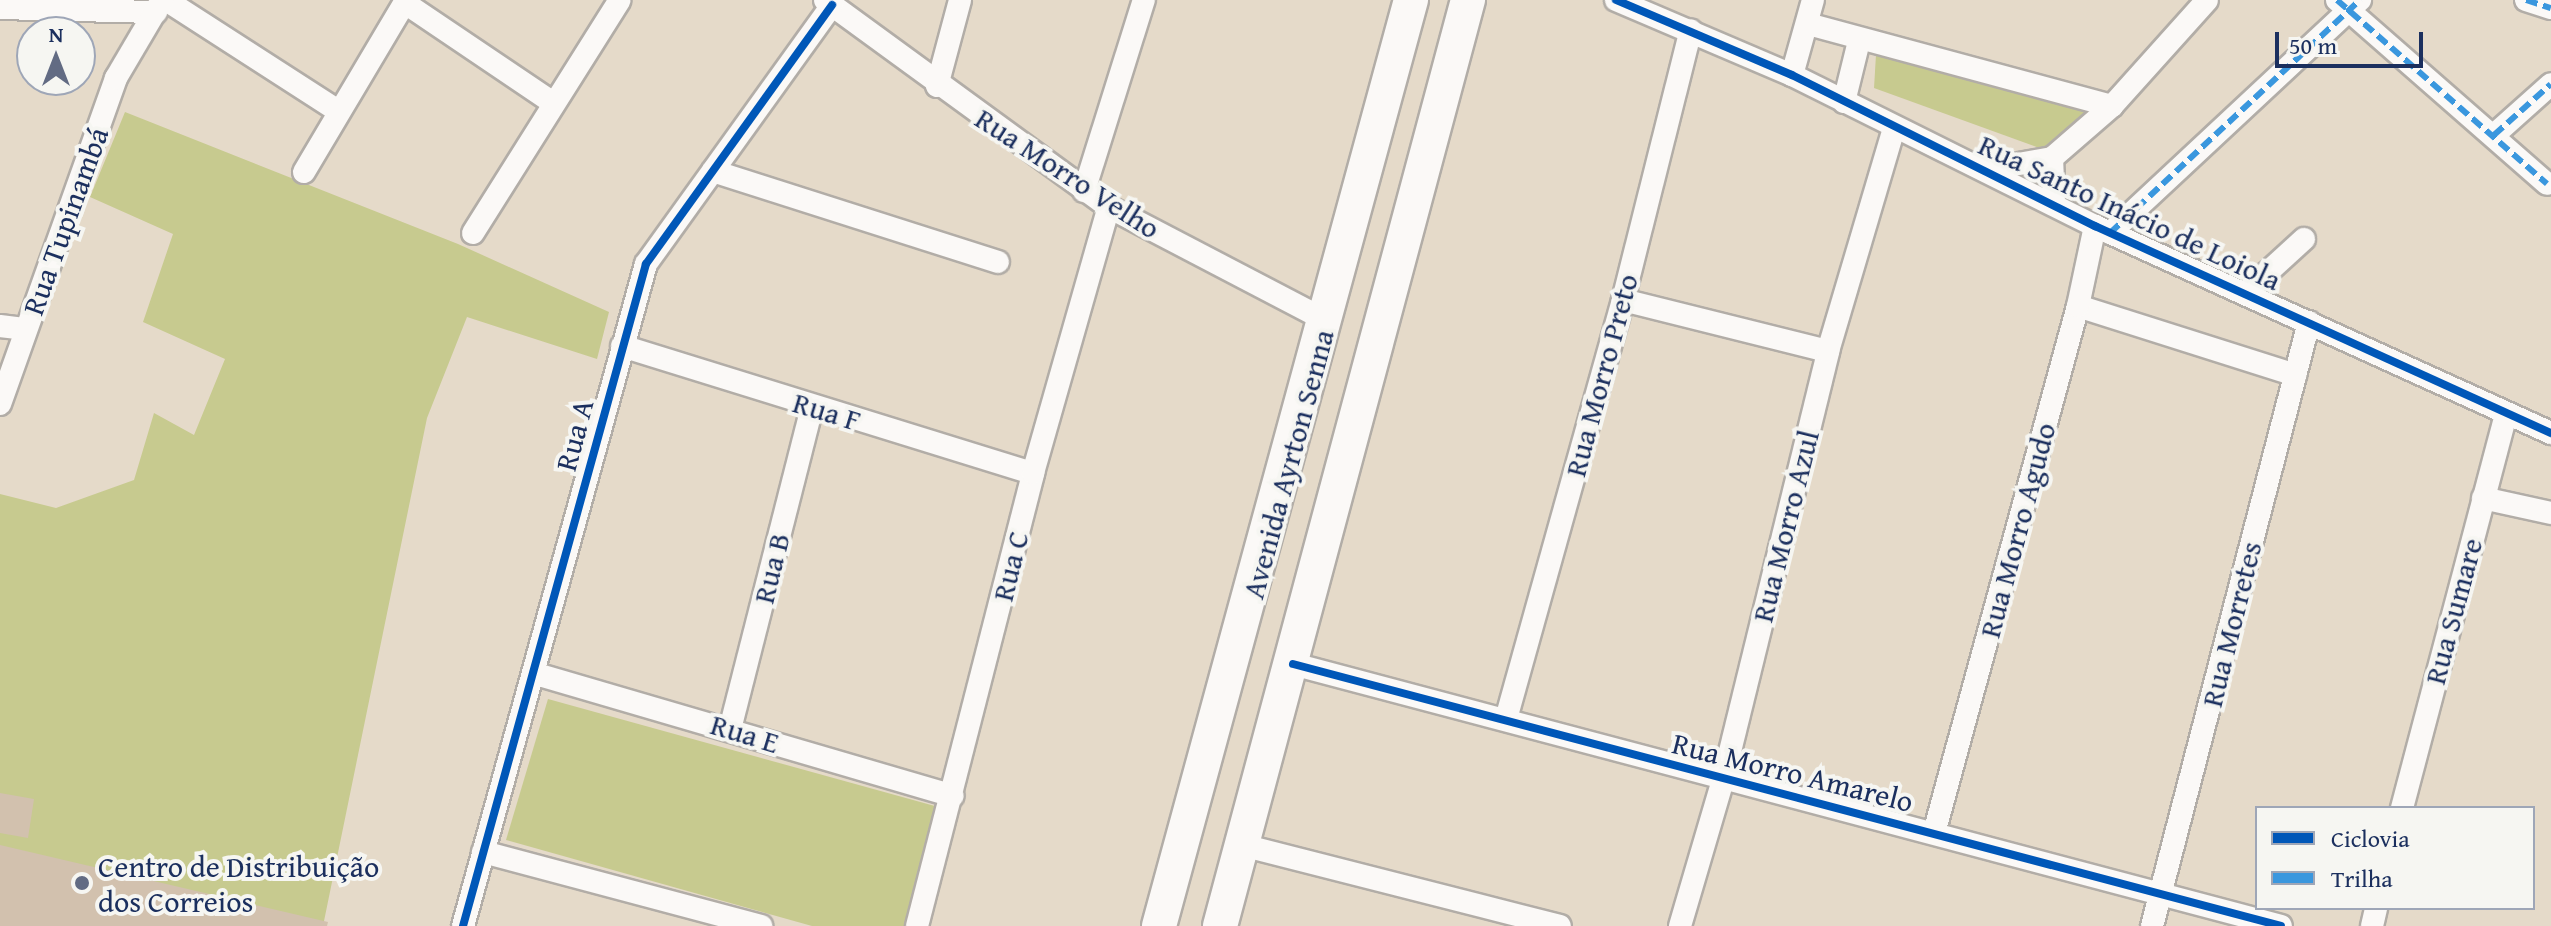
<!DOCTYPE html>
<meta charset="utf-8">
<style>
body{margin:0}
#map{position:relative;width:2551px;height:926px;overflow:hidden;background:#e5dac9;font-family:"Gentium Book Plus",serif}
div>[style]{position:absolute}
.green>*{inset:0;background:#c7ca8f}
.building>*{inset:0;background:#d2c1ae}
.roads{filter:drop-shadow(2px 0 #b2ada7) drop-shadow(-2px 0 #b2ada7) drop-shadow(0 2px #b2ada7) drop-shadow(0 -2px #b2ada7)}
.street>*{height:22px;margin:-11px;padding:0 11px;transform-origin:11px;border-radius:11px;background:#fbf9f7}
.primary>*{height:34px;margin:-17px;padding:0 17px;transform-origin:17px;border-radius:17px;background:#fbf9f7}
.quiet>*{height:6px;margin-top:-3px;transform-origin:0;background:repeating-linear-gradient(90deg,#3a97de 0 12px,transparent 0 18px)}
.cycleway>*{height:8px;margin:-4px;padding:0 4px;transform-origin:4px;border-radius:4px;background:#0057b8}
.dots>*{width:22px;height:22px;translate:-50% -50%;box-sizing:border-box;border:4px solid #f6f6f2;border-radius:50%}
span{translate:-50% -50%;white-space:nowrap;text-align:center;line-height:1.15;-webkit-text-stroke:8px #f6f6f2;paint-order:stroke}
.street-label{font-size:30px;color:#1b2f5e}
.poi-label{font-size:30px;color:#1b2f5e}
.left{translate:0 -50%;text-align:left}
.legend{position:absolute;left:2255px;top:806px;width:280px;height:104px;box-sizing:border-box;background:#f6f6f2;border:2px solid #9ea6b7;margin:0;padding:10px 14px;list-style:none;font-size:24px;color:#1b2f5e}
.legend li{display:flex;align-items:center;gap:16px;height:40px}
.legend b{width:40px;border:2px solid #9ea6b7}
.north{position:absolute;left:16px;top:16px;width:80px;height:80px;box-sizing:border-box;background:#f6f6f2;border:2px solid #9ea6b7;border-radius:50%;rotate:0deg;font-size:22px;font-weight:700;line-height:32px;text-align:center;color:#1b2f5e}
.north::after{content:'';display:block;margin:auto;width:28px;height:36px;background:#626b83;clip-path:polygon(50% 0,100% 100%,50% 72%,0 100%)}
.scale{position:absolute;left:2275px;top:32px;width:148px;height:36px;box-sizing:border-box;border:4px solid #1b2f5e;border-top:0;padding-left:10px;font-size:24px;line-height:28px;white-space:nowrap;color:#1b2f5e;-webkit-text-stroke:6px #f6f6f2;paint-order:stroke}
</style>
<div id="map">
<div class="green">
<div style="clip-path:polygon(1876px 55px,2094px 105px,2042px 149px,1874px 88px)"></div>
<div style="clip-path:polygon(125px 112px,458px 244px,609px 312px,597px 359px,467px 317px,427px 418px,323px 926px,0 926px,0 494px,56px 508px,134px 480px,154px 413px,194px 435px,225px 359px,143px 322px,173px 234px,90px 197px)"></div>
<div style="clip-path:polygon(548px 699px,942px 808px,910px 926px,812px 926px,506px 840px)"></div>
</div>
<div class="building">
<div style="clip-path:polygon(0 793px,34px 799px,28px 838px,0 833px)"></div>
<div style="clip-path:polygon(0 845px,328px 922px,327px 926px,0 926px)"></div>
</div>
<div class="roads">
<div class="street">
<div style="left:166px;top:0;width:203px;rotate:32.8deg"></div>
<div style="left:825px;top:0;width:351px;rotate:36.1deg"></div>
<div style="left:1109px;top:207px;width:246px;rotate:27.6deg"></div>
<div style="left:1616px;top:0;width:191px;rotate:23.1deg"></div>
<div style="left:1792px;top:75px;width:339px;rotate:26.5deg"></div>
<div style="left:2095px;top:226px;width:501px;rotate:24.42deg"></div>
<div style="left:2337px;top:0;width:279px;rotate:41.2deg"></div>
<div style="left:2526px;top:0;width:26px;rotate:18deg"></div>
<div style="left:405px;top:3px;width:179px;rotate:34deg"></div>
<div style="left:0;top:8px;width:156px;rotate:1.5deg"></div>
<div style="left:1808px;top:24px;width:315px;rotate:15.1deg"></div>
<div style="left:1792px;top:75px;width:78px;rotate:-74.4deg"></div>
<div style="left:937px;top:86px;width:89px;rotate:-75deg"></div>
<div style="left:1844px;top:102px;width:63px;rotate:-76.2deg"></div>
<div style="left:2494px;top:135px;width:76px;rotate:-41.8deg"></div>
<div style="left:2052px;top:158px;width:44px;rotate:87.4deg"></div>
<div style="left:1984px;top:170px;width:69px;rotate:-10deg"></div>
<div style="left:2052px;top:158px;width:79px;rotate:-40.9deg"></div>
<div style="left:2112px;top:106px;width:142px;rotate:-48.1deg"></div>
<div style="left:713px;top:171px;width:299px;rotate:17.7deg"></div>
<div style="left:304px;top:172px;width:200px;rotate:-59.3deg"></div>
<div style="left:1084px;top:191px;width:200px;rotate:-72.6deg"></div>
<div style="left:473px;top:233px;width:275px;rotate:-57.8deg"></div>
<div style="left:2110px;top:233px;width:342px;rotate:-43deg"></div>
<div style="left:2245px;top:293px;width:80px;rotate:-42.5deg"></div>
<div style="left:1623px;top:300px;width:211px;rotate:14deg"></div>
<div style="left:2078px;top:306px;width:228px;rotate:17.6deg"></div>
<div style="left:0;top:326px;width:24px;rotate:7deg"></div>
<div style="left:622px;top:346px;width:430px;rotate:17.2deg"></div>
<div style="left:0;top:404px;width:346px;rotate:-70.4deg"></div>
<div style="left:116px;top:78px;width:91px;rotate:-59.5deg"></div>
<div style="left:2483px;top:498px;width:70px;rotate:12.4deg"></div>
<div style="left:1293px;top:664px;width:1022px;rotate:14.85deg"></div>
<div style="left:536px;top:674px;width:434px;rotate:16.3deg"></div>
<div style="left:1506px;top:719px;width:435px;rotate:-74.4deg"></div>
<div style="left:1623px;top:300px;width:278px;rotate:-75.9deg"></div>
<div style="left:730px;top:729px;width:332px;rotate:-75.7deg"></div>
<div style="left:2402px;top:808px;width:407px;rotate:-75.2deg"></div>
<div style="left:1934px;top:833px;width:546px;rotate:-74.72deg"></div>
<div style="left:2078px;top:306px;width:82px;rotate:-78deg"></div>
<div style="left:1242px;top:845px;width:328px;rotate:14.3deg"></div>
<div style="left:483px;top:852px;width:288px;rotate:14.9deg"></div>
<div style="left:463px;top:926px;width:687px;rotate:-74.55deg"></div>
<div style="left:646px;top:264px;width:319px;rotate:-54.3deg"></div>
<div style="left:917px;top:926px;width:468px;rotate:-75.6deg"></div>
<div style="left:1033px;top:473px;width:277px;rotate:-74.1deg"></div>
<div style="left:1680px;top:926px;width:152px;rotate:-73.6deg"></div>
<div style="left:1723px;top:780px;width:442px;rotate:-76.2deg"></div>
<div style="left:1828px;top:351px;width:233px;rotate:-73.5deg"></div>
<div style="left:2152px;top:926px;width:624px;rotate:-75.43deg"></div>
<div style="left:2372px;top:926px;width:18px;rotate:-77deg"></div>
</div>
<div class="primary">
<div style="left:1159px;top:926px;width:960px;rotate:-74.78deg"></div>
<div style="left:1220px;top:926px;width:959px;rotate:-75.01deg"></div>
</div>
</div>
<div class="quiet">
<div style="left:2337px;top:0;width:279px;rotate:41.2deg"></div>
<div style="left:2526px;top:0;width:26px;rotate:18deg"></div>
<div style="left:2494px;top:135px;width:76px;rotate:-41.8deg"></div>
<div style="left:2110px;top:233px;width:342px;rotate:-43deg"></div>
</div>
<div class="cycleway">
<div style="left:1616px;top:0;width:191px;rotate:23.1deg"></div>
<div style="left:1792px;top:75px;width:339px;rotate:26.5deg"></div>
<div style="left:2095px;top:226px;width:501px;rotate:24.42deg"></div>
<div style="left:1293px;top:664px;width:1022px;rotate:14.85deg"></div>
<div style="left:463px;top:926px;width:687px;rotate:-74.55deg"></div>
<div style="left:646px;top:264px;width:319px;rotate:-54.3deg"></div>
</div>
<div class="dots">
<div style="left:82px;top:883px;background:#626b83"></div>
</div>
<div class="street-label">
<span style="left:1068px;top:173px;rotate:33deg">Rua Morro Velho</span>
<span style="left:2130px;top:212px;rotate:25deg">Rua Santo Inácio de Loiola</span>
<span style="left:65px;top:221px;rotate:-70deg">Rua Tupinambá</span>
<span style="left:1601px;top:375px;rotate:-75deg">Rua Morro Preto</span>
<span style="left:827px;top:411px;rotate:17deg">Rua F</span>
<span style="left:574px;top:435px;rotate:-75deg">Rua A</span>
<span style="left:1288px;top:464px;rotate:-75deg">Avenida Ayrton Senna</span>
<span style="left:1785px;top:526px;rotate:-76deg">Rua Morro Azul</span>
<span style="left:2017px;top:530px;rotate:-75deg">Rua Morro Agudo</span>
<span style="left:1010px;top:566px;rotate:-76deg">Rua C</span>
<span style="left:771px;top:568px;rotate:-76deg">Rua B</span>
<span style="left:2453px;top:611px;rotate:-75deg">Rua Sumare</span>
<span style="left:2231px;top:624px;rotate:-76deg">Rua Morretes</span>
<span style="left:745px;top:733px;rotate:17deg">Rua E</span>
<span style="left:1793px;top:772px;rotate:14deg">Rua Morro Amarelo</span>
</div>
<div class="poi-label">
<span class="left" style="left:98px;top:883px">Centro de Distribuição<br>dos Correios</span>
</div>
<ul class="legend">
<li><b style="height:10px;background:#0057b8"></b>Ciclovia</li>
<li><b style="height:10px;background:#3a97de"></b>Trilha</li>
</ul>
<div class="north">N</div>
<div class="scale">50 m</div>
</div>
